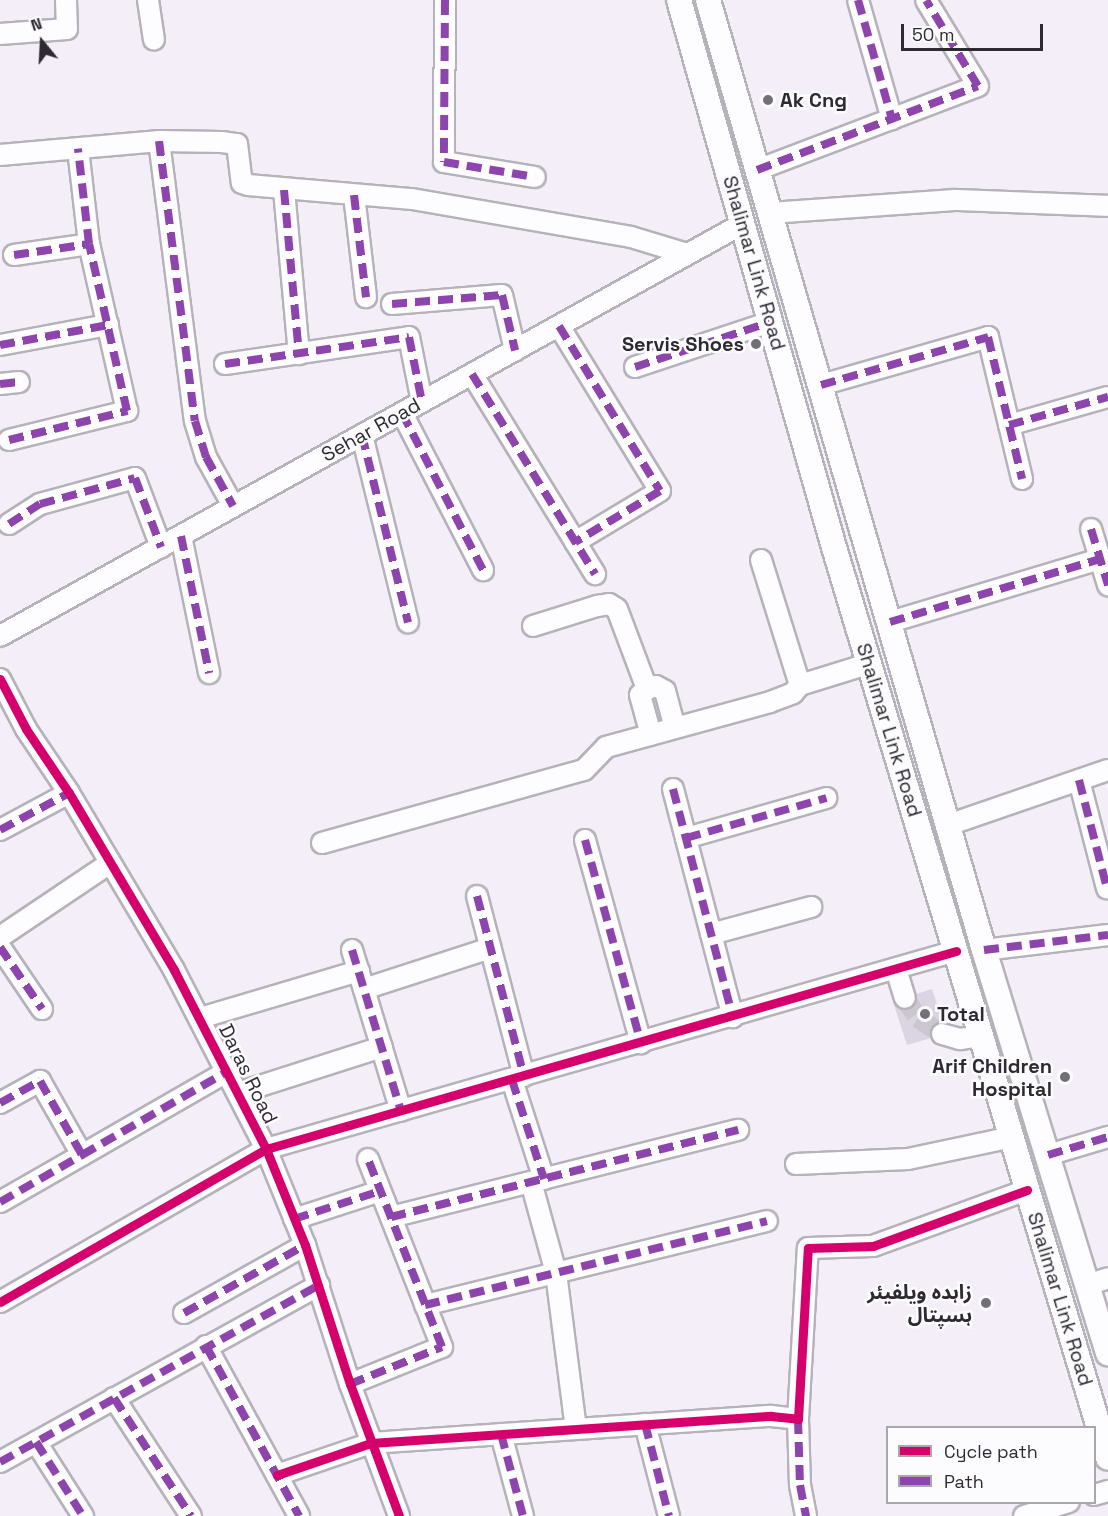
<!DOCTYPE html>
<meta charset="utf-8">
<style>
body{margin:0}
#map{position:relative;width:1108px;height:1516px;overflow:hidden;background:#f3eef8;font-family:"Space Grotesk","Noto Sans Arabic",sans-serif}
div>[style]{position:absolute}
.building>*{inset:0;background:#dbd5e3}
.minor-tunnel>*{height:20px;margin-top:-10px;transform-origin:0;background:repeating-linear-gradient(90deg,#cbc7d0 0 20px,transparent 0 30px)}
.roads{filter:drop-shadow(2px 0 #b5b2b9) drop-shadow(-2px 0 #b5b2b9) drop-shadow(0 2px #b5b2b9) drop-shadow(0 -2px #b5b2b9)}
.minor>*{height:20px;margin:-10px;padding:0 10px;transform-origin:10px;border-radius:10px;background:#fdfcfe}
.major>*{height:24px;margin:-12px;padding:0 12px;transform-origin:12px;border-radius:12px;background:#fdfcfe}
.quiet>*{height:8px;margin-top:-4px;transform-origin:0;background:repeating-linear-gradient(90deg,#8e44ad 0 15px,transparent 0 23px)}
.cycleway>*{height:9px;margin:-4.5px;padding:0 4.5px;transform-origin:4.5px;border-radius:4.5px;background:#d6006c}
.dots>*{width:16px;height:16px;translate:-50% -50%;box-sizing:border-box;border:3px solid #fcfbfe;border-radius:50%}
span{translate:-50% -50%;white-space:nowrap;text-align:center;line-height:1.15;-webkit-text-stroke:5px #fcfbfe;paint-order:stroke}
.poi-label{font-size:20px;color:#2d2a31;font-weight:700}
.left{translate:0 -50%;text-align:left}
.right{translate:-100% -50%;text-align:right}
.street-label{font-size:20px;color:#2d2a31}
.legend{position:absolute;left:886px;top:1426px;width:210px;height:78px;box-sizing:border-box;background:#fcfbfe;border:2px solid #a9a7ac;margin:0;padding:8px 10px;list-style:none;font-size:18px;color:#2d2a31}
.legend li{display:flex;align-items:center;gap:12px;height:30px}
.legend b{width:30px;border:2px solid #a9a7ac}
.north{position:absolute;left:12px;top:12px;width:60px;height:60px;-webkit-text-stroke:4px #fcfbfe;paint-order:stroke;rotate:342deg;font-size:16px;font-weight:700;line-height:24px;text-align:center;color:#2d2a31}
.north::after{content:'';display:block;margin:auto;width:21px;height:27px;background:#2d2a31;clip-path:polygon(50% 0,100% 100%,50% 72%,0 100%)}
.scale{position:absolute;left:901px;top:24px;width:142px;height:27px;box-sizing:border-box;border:3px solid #2d2a31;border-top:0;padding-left:8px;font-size:18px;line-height:21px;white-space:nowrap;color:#2d2a31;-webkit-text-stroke:4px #fcfbfe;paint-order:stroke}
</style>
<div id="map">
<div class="building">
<div style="clip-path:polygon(932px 989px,943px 1022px,933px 1026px,931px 1038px,907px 1045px,893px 1002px,902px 1010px,909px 1009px,916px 1001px,916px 994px)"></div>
</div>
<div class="minor-tunnel">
<div style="left:905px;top:998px;width:24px;rotate:57deg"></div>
<div style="left:918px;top:1018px;width:29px;rotate:34deg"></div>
</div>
<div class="roads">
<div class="minor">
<div style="left:148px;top:0;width:40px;rotate:81.5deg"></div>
<div style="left:445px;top:0;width:162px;rotate:90.4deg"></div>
<div style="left:444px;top:162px;width:92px;rotate:9.4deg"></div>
<div style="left:858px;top:0;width:124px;rotate:74.1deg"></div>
<div style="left:0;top:34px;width:67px;rotate:-4.3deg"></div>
<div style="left:67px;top:29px;width:29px;rotate:-92deg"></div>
<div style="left:159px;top:141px;width:282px;rotate:82.7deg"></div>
<div style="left:195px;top:421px;width:38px;rotate:73deg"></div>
<div style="left:206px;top:457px;width:56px;rotate:61.1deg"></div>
<div style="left:0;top:155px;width:160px;rotate:-5deg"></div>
<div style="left:159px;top:141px;width:63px;rotate:0.9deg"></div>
<div style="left:222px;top:142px;width:15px;rotate:8deg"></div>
<div style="left:237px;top:144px;width:39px;rotate:83deg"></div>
<div style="left:242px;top:183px;width:6px;rotate:18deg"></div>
<div style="left:248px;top:185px;width:165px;rotate:4.9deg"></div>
<div style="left:412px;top:199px;width:222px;rotate:9.8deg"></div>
<div style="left:631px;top:237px;width:59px;rotate:16.9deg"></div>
<div style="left:757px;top:170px;width:236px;rotate:-20.8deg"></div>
<div style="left:978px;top:86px;width:100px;rotate:-121.2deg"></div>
<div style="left:284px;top:190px;width:165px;rotate:84.8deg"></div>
<div style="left:354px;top:195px;width:103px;rotate:83.3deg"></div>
<div style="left:770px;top:213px;width:185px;rotate:-4deg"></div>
<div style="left:955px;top:200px;width:153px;rotate:2.2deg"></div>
<div style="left:14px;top:255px;width:76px;rotate:-8.3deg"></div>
<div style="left:392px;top:304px;width:110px;rotate:-4.7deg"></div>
<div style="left:502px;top:295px;width:57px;rotate:76.7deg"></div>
<div style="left:559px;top:326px;width:193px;rotate:58.5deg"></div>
<div style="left:660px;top:491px;width:99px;rotate:149deg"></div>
<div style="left:0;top:345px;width:110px;rotate:-10.5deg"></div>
<div style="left:225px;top:364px;width:186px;rotate:-8.3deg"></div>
<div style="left:409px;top:337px;width:66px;rotate:78.7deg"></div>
<div style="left:635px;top:367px;width:142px;rotate:-18.4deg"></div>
<div style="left:472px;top:374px;width:235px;rotate:58.4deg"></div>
<div style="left:0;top:384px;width:19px;rotate:-6deg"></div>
<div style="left:821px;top:385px;width:174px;rotate:-16deg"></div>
<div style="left:988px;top:337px;width:146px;rotate:76.5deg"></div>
<div style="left:402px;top:413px;width:177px;rotate:62.7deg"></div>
<div style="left:1009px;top:425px;width:103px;rotate:-15.8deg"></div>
<div style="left:362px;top:435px;width:193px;rotate:76.2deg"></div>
<div style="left:9px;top:440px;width:122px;rotate:-13.8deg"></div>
<div style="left:127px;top:411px;width:171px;rotate:-102.8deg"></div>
<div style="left:89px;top:244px;width:96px;rotate:-96.6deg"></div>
<div style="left:9px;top:524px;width:37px;rotate:-33deg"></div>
<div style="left:40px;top:504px;width:98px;rotate:-15.3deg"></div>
<div style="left:135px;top:478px;width:74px;rotate:69.4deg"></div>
<div style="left:1091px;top:529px;width:59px;rotate:73.1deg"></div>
<div style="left:181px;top:536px;width:140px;rotate:78.4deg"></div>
<div style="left:761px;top:560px;width:131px;rotate:72.7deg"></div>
<div style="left:800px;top:685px;width:71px;rotate:-17.2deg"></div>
<div style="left:890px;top:622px;width:219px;rotate:-16.7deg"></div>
<div style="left:533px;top:626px;width:67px;rotate:-17.4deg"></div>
<div style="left:597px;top:606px;width:12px;rotate:-9deg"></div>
<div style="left:609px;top:604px;width:9px;rotate:32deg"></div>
<div style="left:617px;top:609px;width:85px;rotate:69.4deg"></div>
<div style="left:647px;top:689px;width:9px;rotate:139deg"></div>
<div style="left:640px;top:695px;width:41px;rotate:74.6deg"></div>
<div style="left:0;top:636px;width:849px;rotate:-29.04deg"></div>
<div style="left:0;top:679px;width:56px;rotate:62.5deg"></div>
<div style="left:26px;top:729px;width:77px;rotate:56.1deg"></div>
<div style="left:69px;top:793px;width:206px;rotate:59.3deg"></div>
<div style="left:174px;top:970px;width:201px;rotate:62.8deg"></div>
<div style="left:266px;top:1149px;width:104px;rotate:67.9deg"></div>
<div style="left:305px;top:1245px;width:146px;rotate:72.1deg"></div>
<div style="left:350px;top:1384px;width:141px;rotate:69.6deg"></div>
<div style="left:647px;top:689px;width:9px;rotate:-18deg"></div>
<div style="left:656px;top:686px;width:10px;rotate:29deg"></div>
<div style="left:665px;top:691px;width:38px;rotate:75deg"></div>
<div style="left:1079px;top:780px;width:112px;rotate:75.5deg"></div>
<div style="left:673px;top:789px;width:236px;rotate:75.3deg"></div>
<div style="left:948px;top:825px;width:169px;rotate:-19deg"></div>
<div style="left:0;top:830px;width:78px;rotate:-28.2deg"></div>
<div style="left:686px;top:838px;width:146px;rotate:-15.9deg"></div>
<div style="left:585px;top:840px;width:211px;rotate:74.6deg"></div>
<div style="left:322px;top:843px;width:272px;rotate:-15.6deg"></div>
<div style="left:584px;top:770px;width:32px;rotate:-46deg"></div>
<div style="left:606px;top:747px;width:170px;rotate:-15.3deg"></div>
<div style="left:770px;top:702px;width:25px;rotate:-21deg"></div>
<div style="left:793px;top:693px;width:11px;rotate:-49deg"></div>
<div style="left:477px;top:896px;width:186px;rotate:75.4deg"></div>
<div style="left:711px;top:934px;width:104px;rotate:-15.1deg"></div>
<div style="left:0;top:937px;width:133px;rotate:-33.9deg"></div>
<div style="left:0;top:947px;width:75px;rotate:55.9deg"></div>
<div style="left:352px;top:950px;width:168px;rotate:73.1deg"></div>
<div style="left:984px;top:950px;width:125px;rotate:-6.9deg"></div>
<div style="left:896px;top:969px;width:30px;rotate:73deg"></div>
<div style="left:364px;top:989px;width:133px;rotate:-18deg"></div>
<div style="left:200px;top:1018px;width:166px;rotate:-16.5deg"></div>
<div style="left:942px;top:1034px;width:19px;rotate:16deg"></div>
<div style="left:960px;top:1039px;width:21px;rotate:-8deg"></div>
<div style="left:512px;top:1080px;width:104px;rotate:72.1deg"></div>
<div style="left:238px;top:1093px;width:151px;rotate:-17.7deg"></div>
<div style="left:0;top:1103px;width:46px;rotate:-28.8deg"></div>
<div style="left:40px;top:1081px;width:85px;rotate:60.4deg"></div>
<div style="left:82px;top:1155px;width:168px;rotate:-29.9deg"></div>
<div style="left:1048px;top:1155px;width:63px;rotate:-16.7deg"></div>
<div style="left:796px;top:1164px;width:112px;rotate:-2.6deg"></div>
<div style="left:908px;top:1159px;width:106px;rotate:-11.9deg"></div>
<div style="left:531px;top:1182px;width:94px;rotate:74.6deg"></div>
<div style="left:556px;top:1273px;width:157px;rotate:82.7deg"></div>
<div style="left:0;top:1202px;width:95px;rotate:-29.8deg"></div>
<div style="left:391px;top:1217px;width:358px;rotate:-14.1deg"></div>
<div style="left:294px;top:1219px;width:90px;rotate:-18deg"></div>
<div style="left:1087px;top:1285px;width:22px;rotate:-18deg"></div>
<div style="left:0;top:1302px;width:307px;rotate:-29.9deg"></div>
<div style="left:266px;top:1149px;width:718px;rotate:-16.01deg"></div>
<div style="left:425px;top:1305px;width:352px;rotate:-13.8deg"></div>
<div style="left:184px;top:1313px;width:139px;rotate:-29.3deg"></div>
<div style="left:206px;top:1346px;width:194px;rotate:61.3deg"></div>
<div style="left:350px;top:1384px;width:99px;rotate:-21.9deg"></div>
<div style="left:442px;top:1347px;width:202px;rotate:-111.5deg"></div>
<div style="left:114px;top:1398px;width:141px;rotate:56.9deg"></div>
<div style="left:798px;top:1419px;width:66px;rotate:88.3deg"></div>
<div style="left:800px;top:1485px;width:32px;rotate:79deg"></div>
<div style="left:645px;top:1424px;width:95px;rotate:75.4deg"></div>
<div style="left:501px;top:1434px;width:85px;rotate:75deg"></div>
<div style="left:36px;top:1442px;width:88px;rotate:57.6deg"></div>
<div style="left:0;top:1462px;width:365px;rotate:-29deg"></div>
<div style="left:277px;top:1475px;width:99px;rotate:-18.8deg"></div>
<div style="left:371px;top:1443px;width:401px;rotate:-3.9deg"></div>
<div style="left:771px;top:1416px;width:27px;rotate:6deg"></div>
<div style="left:798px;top:1419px;width:171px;rotate:-86.7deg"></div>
<div style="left:808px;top:1248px;width:65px;rotate:-1.8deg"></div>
<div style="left:873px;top:1246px;width:164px;rotate:-20deg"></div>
<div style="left:1094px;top:1495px;width:15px;rotate:-16deg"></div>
<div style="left:1024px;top:1516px;width:47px;rotate:-17.3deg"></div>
</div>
<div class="major">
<div style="left:679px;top:0;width:565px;rotate:74.19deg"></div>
<div style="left:833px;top:544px;width:954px;rotate:73.25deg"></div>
<div style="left:708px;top:0;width:989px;rotate:73.8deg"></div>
<div style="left:984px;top:950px;width:422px;rotate:72.9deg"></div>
</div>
</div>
<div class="quiet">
<div style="left:445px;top:0;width:162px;rotate:90.4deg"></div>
<div style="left:444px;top:162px;width:92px;rotate:9.4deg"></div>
<div style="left:858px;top:0;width:124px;rotate:74.1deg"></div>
<div style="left:159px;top:141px;width:282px;rotate:82.7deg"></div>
<div style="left:195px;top:421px;width:38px;rotate:73deg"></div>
<div style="left:206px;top:457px;width:56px;rotate:61.1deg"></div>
<div style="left:757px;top:170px;width:236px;rotate:-20.8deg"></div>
<div style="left:978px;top:86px;width:100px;rotate:-121.2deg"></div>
<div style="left:284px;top:190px;width:165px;rotate:84.8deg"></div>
<div style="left:354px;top:195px;width:103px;rotate:83.3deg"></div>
<div style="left:14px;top:255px;width:76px;rotate:-8.3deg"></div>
<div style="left:392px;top:304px;width:110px;rotate:-4.7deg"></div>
<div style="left:502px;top:295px;width:57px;rotate:76.7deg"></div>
<div style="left:559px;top:326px;width:193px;rotate:58.5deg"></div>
<div style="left:660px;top:491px;width:99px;rotate:149deg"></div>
<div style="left:0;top:345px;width:110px;rotate:-10.5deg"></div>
<div style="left:225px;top:364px;width:186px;rotate:-8.3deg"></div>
<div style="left:409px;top:337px;width:66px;rotate:78.7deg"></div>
<div style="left:635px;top:367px;width:142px;rotate:-18.4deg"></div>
<div style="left:472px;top:374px;width:235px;rotate:58.4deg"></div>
<div style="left:0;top:384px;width:19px;rotate:-6deg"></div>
<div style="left:821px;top:385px;width:174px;rotate:-16deg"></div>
<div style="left:988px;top:337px;width:146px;rotate:76.5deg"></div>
<div style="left:402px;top:413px;width:177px;rotate:62.7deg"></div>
<div style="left:1009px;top:425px;width:103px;rotate:-15.8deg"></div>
<div style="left:362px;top:435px;width:193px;rotate:76.2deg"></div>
<div style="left:9px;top:440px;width:122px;rotate:-13.8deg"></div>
<div style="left:127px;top:411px;width:171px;rotate:-102.8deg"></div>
<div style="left:89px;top:244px;width:96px;rotate:-96.6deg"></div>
<div style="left:9px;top:524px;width:37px;rotate:-33deg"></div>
<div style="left:40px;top:504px;width:98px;rotate:-15.3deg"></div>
<div style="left:135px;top:478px;width:74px;rotate:69.4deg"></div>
<div style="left:1091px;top:529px;width:59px;rotate:73.1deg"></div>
<div style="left:181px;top:536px;width:140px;rotate:78.4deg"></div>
<div style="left:890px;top:622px;width:219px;rotate:-16.7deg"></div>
<div style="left:1079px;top:780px;width:112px;rotate:75.5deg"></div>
<div style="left:673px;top:789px;width:236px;rotate:75.3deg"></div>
<div style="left:0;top:830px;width:78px;rotate:-28.2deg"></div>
<div style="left:686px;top:838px;width:146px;rotate:-15.9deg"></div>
<div style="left:585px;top:840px;width:211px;rotate:74.6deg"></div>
<div style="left:477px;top:896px;width:186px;rotate:75.4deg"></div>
<div style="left:0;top:947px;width:75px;rotate:55.9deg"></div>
<div style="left:352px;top:950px;width:168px;rotate:73.1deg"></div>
<div style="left:984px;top:950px;width:125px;rotate:-6.9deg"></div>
<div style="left:512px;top:1080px;width:104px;rotate:72.1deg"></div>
<div style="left:0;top:1103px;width:46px;rotate:-28.8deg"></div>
<div style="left:40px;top:1081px;width:85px;rotate:60.4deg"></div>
<div style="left:82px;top:1155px;width:168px;rotate:-29.9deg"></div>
<div style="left:1048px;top:1155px;width:63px;rotate:-16.7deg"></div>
<div style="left:0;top:1202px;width:95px;rotate:-29.8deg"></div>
<div style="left:391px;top:1217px;width:358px;rotate:-14.1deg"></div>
<div style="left:294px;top:1219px;width:90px;rotate:-18deg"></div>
<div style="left:425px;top:1305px;width:352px;rotate:-13.8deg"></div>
<div style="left:184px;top:1313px;width:139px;rotate:-29.3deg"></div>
<div style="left:206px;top:1346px;width:194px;rotate:61.3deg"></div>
<div style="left:350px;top:1384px;width:99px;rotate:-21.9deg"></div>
<div style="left:442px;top:1347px;width:202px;rotate:-111.5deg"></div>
<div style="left:114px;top:1398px;width:141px;rotate:56.9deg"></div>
<div style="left:798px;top:1419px;width:66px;rotate:88.3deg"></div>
<div style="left:800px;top:1485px;width:32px;rotate:79deg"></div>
<div style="left:645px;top:1424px;width:95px;rotate:75.4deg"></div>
<div style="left:501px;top:1434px;width:85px;rotate:75deg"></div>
<div style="left:36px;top:1442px;width:88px;rotate:57.6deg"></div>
<div style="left:0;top:1462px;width:365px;rotate:-29deg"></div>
</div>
<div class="cycleway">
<div style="left:0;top:679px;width:56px;rotate:62.5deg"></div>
<div style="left:26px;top:729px;width:77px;rotate:56.1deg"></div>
<div style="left:69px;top:793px;width:206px;rotate:59.3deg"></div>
<div style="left:174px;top:970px;width:201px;rotate:62.8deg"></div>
<div style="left:266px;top:1149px;width:104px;rotate:67.9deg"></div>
<div style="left:305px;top:1245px;width:146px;rotate:72.1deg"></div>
<div style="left:350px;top:1384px;width:141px;rotate:69.6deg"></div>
<div style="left:0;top:1302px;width:307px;rotate:-29.9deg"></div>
<div style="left:266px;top:1149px;width:718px;rotate:-16.01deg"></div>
<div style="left:277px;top:1475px;width:99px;rotate:-18.8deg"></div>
<div style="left:371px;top:1443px;width:401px;rotate:-3.9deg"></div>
<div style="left:771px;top:1416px;width:27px;rotate:6deg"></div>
<div style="left:798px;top:1419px;width:171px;rotate:-86.7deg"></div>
<div style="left:808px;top:1248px;width:65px;rotate:-1.8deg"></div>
<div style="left:873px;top:1246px;width:164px;rotate:-20deg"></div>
</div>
<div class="dots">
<div style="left:768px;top:100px;background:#726f77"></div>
<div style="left:756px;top:344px;background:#726f77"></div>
<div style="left:925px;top:1014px;background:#726f77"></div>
<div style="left:1065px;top:1077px;background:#726f77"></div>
<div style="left:986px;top:1303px;background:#726f77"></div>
</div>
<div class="poi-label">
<span class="left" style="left:780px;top:100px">Ak Cng</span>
<span class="right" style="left:744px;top:344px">Servis Shoes</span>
<span class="left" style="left:937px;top:1014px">Total</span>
<span class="right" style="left:1052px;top:1078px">Arif Children<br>Hospital</span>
<span class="right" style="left:972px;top:1304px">زاہدہ ویلفیئر<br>ہسپتال</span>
</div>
<div class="street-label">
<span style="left:754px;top:263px;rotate:74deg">Shalimar Link Road</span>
<span style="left:371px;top:430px;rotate:-29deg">Sehar Road</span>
<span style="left:889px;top:730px;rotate:73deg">Shalimar Link Road</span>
<span style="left:248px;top:1074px;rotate:64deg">Daras Road</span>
<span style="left:1060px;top:1299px;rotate:73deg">Shalimar Link Road</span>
</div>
<ul class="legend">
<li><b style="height:8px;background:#d6006c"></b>Cycle path</li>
<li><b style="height:8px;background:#8e44ad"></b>Path</li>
</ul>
<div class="north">N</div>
<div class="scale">50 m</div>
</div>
